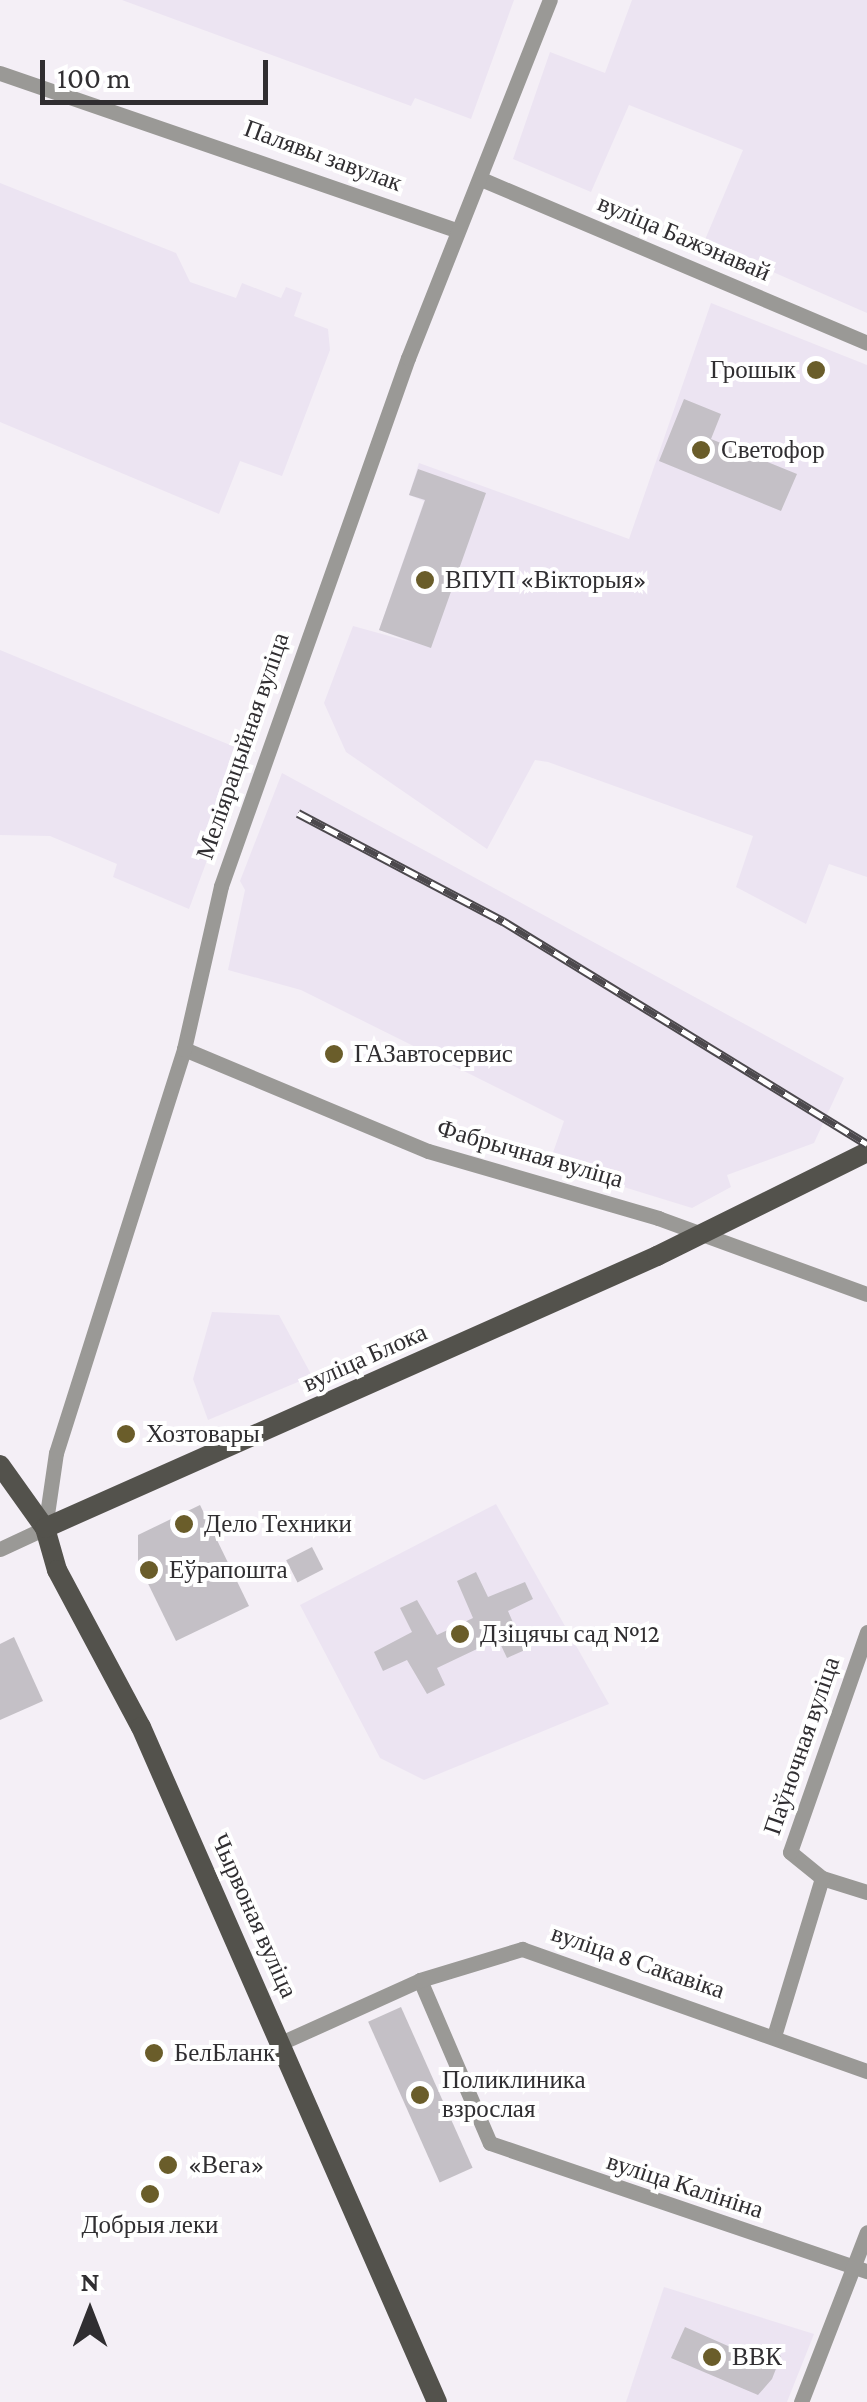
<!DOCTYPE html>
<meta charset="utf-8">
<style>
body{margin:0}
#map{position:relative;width:867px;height:2402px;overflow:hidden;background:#f4eff6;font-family:"Crimson Pro",serif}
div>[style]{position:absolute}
.built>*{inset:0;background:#ece4f2}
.building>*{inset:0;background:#c4c0c6;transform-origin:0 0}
.minor>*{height:15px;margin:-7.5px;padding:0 7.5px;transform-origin:7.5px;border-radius:7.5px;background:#9a9996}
.major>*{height:20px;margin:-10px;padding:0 10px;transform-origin:10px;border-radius:10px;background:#53524c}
.rail>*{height:9px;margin-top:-4.5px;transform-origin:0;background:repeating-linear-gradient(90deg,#fff 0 15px,#4c494d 0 30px);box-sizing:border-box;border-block:2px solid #4c494d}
.dots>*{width:28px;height:28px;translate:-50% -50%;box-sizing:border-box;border:5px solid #fff;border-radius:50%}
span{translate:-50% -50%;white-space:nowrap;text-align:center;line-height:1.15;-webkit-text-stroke:8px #fff;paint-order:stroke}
.street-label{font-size:25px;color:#302e31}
.poi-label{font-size:25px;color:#302e31}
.right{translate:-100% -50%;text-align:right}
.left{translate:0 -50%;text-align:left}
.north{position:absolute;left:40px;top:2262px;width:100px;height:100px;-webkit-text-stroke:8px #fff;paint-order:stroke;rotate:0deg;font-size:28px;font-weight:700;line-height:40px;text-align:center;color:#302e31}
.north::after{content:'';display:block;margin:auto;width:35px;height:45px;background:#302e31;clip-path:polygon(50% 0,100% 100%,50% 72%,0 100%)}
.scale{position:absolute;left:40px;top:60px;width:228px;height:45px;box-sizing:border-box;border:5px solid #302e31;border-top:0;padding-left:12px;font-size:30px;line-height:35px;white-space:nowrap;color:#302e31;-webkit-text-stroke:8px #fff;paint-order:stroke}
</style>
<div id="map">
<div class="built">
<div style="clip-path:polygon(122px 0,514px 0,471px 119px,415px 98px,411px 106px)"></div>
<div style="clip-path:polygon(632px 0,867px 0,867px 313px,704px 242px,743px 150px,629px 105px,591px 192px,513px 159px,550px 52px,605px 73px)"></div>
<div style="clip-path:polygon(0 183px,176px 253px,190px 282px,236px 298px,242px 283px,281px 298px,286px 287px,302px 293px,294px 316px,328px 329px,330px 350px,282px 476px,240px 461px,219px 514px,0 422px)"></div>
<div style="clip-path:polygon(711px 303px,867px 365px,867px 877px,829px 864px,806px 924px,736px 887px,753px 836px,548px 762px,535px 760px,487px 849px,346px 752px,324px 703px,353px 626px,411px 642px,379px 630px,424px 501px,409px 495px,419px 463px,629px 539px)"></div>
<div style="clip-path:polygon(0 650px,247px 752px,189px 909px,113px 877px,117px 864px,50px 836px,0 835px)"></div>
<div style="clip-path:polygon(282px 773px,844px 1078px,814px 1143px,727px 1175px,731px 1187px,692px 1208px,549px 1164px,564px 1121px,301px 990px,228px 970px,245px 890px,240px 881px)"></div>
<div style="clip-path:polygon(212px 1312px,279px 1315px,312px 1376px,208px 1420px,193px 1379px)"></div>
<div style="clip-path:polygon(496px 1504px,609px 1704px,424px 1780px,380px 1758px,300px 1605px)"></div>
<div style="clip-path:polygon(664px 2287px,814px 2334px,787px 2402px,626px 2402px)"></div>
</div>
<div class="building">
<div style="clip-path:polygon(684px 399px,721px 414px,711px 439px,797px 474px,781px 511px,659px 461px)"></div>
<div style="clip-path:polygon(418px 469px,486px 493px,431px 648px,379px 630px,425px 500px,409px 495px)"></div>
<div style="clip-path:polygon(200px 1505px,249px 1606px,176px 1641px,138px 1563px,138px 1535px)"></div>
<div style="left:312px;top:1547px;width:25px;height:29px;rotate:63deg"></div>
<div style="clip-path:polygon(476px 1572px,488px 1597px,525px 1582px,533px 1599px,508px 1611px,525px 1650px,507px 1658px,498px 1639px,437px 1668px,445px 1685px,427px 1694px,407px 1660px,383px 1671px,374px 1652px,412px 1632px,400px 1608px,417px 1600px,437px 1635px,473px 1618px,457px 1581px)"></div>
<div style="clip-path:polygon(14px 1637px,43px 1701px,0 1720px,0 1644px)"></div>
<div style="left:401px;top:2007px;width:176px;height:36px;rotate:66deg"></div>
<div style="clip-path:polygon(685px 2327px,762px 2361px,767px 2350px,781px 2356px,772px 2379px,758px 2395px,671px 2358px)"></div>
</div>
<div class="minor">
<div style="left:0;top:73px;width:484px;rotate:19deg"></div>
<div style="left:481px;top:179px;width:419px;rotate:23deg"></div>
<div style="left:184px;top:1049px;width:264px;rotate:22.7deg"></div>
<div style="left:428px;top:1151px;width:240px;rotate:16.2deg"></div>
<div style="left:658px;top:1218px;width:222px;rotate:20deg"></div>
<div style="left:0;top:1549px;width:50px;rotate:-25deg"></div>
<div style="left:45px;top:1528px;width:76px;rotate:-81.7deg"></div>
<div style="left:56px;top:1453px;width:424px;rotate:-72.4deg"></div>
<div style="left:184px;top:1049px;width:167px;rotate:-77.2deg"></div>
<div style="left:221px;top:886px;width:560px;rotate:-70.5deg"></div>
<div style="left:408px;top:358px;width:385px;rotate:-68.4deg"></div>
<div style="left:822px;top:1878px;width:47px;rotate:17.3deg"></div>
<div style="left:420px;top:1980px;width:177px;rotate:66.8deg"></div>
<div style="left:490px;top:2143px;width:398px;rotate:18.8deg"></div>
<div style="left:774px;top:2036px;width:165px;rotate:-73.1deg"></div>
<div style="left:822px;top:1878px;width:41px;rotate:-140.9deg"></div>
<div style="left:790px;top:1852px;width:233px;rotate:-70.7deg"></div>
<div style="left:283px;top:2042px;width:150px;rotate:-24.3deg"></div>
<div style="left:420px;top:1980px;width:107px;rotate:-16.9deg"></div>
<div style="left:522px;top:1949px;width:366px;rotate:19.5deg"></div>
<div style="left:801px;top:2402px;width:182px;rotate:-68.8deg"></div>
</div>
<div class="major">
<div style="left:0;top:1465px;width:77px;rotate:54.5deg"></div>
<div style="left:45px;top:1528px;width:44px;rotate:74.1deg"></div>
<div style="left:57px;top:1570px;width:178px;rotate:61.9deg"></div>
<div style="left:141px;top:1727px;width:737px;rotate:66.32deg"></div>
<div style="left:45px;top:1528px;width:670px;rotate:-23.96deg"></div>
<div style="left:657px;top:1256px;width:234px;rotate:-26.3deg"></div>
</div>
<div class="rail">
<div style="left:298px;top:813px;width:232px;rotate:27.8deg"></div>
<div style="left:503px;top:921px;width:427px;rotate:31.5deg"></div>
</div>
<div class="dots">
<div style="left:816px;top:370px;background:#6a5d2a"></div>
<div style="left:701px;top:450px;background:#6a5d2a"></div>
<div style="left:425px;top:580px;background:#6a5d2a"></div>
<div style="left:334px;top:1054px;background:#6a5d2a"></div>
<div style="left:126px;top:1434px;background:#6a5d2a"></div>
<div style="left:184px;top:1524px;background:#6a5d2a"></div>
<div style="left:149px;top:1570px;background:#6a5d2a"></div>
<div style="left:460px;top:1634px;background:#6a5d2a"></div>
<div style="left:154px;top:2053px;background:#6a5d2a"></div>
<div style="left:420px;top:2095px;background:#6a5d2a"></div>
<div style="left:168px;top:2165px;background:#6a5d2a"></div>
<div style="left:150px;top:2194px;background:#6a5d2a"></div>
<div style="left:712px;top:2357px;background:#6a5d2a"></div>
</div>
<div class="street-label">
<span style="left:323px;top:156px;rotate:20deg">Палявы завулак</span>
<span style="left:684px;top:238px;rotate:23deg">вуліца Бажэнавай</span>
<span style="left:243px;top:746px;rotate:-71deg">Меліярацыйная вуліца</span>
<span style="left:530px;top:1154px;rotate:16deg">Фабрычная вуліца</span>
<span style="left:365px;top:1358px;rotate:-24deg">вуліца Блока</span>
<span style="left:802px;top:1746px;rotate:-71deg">Паўночная вуліца</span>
<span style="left:254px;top:1916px;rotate:66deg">Чырвоная вуліца</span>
<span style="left:638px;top:1962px;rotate:19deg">вуліца 8 Сакавіка</span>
<span style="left:685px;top:2186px;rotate:18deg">вуліца Калініна</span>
</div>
<div class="poi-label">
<span class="right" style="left:796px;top:370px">Грошык</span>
<span class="left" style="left:721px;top:450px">Светофор</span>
<span class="left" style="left:445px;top:580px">ВПУП «Вікторыя»</span>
<span class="left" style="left:354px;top:1054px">ГАЗавтосервис</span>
<span class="left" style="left:146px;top:1434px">Хозтовары</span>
<span class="left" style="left:204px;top:1524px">Дело Техники</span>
<span class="left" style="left:169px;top:1570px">Еўрапошта</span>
<span class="left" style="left:480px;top:1634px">Дзіцячы сад №12</span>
<span class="left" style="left:174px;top:2053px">БелБланк</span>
<span class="left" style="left:442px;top:2095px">Поликлиника<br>взрослая</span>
<span class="left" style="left:188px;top:2165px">«Вега»</span>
<span style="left:150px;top:2225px">Добрыя леки</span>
<span class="left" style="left:732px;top:2357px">ВВК</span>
</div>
<div class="north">N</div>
<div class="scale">100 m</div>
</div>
